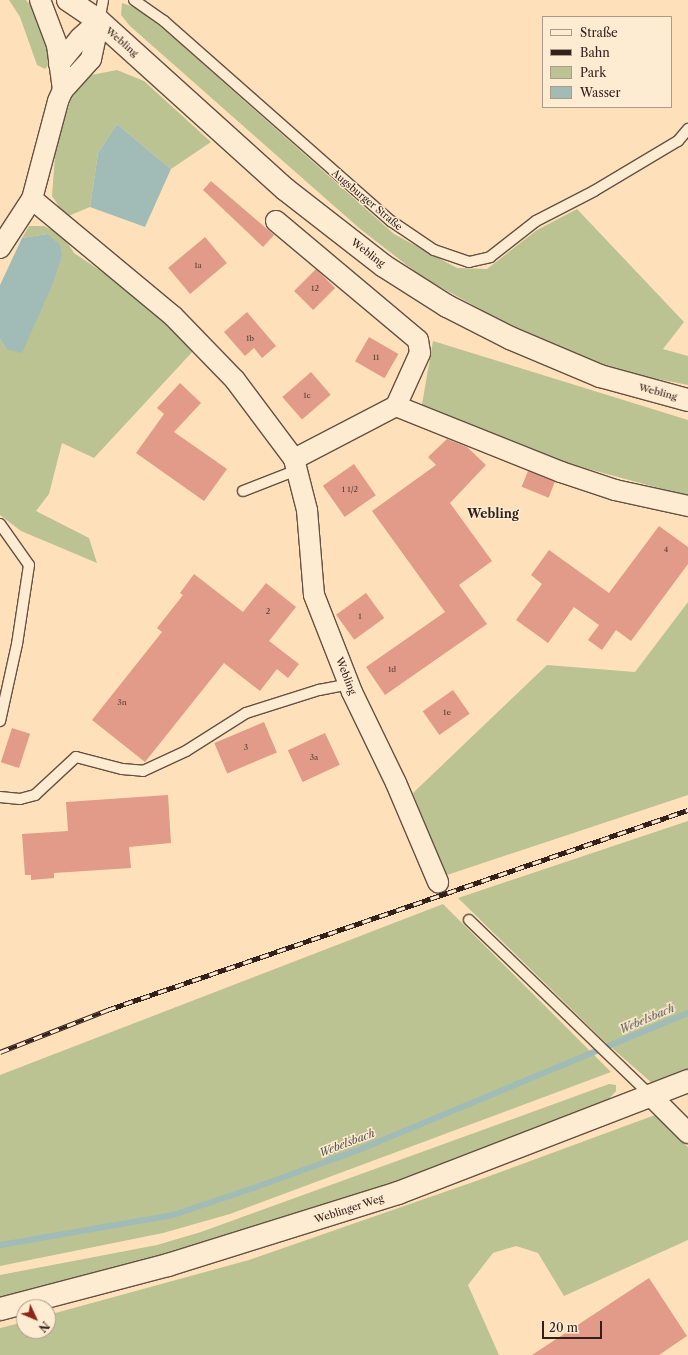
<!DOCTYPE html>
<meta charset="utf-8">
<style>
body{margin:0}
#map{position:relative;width:688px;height:1355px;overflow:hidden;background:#fee1ba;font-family:"Libre Caslon Text",serif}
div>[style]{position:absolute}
.green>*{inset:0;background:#bbc393}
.water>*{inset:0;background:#a1bcb6}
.stream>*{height:6px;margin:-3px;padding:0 3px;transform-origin:3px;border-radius:3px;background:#a1bcb6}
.building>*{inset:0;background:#e19b88;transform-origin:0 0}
.roads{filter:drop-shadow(1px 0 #655143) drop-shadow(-1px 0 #655143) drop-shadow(0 1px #655143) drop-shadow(0 -1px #655143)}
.lane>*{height:10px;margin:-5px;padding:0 5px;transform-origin:5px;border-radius:5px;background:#feecd2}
.street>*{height:20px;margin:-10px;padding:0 10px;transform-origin:10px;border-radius:10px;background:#feecd2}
.secondary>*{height:22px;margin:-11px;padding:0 11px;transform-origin:11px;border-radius:11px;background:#feecd2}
.rail>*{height:4.5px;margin-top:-2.25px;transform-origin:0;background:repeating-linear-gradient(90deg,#feecd2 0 9px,#32211b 0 18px);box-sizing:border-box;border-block:1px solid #32211b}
span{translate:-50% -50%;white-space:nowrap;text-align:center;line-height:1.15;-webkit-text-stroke:3px #feecd2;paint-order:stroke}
.number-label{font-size:8px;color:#5e4036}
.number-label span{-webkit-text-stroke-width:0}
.street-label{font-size:10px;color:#32211b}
.water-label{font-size:11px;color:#53504a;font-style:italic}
.quarter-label{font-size:12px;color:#32211b;font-weight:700}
.legend{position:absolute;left:542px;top:16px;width:130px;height:92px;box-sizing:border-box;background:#feecd2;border:1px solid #ac9b89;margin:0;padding:5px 7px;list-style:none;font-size:12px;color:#32211b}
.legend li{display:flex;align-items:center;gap:8px;height:20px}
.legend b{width:20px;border:1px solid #ac9b89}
.north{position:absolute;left:16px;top:1299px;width:40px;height:40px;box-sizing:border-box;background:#feecd2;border:1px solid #ac9b89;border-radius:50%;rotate:134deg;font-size:11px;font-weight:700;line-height:16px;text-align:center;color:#32211b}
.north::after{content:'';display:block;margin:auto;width:14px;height:18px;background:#8f2418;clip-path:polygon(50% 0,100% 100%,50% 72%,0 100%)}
.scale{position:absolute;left:542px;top:1321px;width:60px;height:18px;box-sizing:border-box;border:2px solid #32211b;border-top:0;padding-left:5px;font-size:12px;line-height:14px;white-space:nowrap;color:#32211b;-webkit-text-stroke:3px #feecd2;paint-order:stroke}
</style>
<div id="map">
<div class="green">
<div style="clip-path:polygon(9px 0,26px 0,34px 10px,48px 43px,49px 64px,45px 69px,37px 65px,20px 17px)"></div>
<div style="clip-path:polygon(122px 3px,137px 8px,167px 32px,394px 234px,457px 268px,487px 269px,537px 230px,577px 209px,684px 322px,663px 349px,688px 356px,688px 385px,612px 370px,511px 326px,422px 277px,359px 228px,130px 26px,121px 15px)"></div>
<div style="clip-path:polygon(117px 70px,144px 81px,211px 142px,171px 169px,117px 124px,98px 153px,90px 207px,66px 217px,52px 196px,56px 142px,72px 97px,91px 75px)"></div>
<div style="clip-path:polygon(29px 226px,44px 226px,63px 236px,74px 253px,128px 289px,195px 349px,94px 458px,62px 443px,49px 494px,36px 511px,89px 538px,97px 563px,21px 531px,0 515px,0 339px,6px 349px,47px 234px,22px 238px)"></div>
<div style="clip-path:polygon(433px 341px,688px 420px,688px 496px,548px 458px,421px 410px)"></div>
<div style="clip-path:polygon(688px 602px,688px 795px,444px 876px,413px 793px,547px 665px,635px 672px)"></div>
<div style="clip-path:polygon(688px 821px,688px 1070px,653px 1084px,604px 1041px,458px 898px)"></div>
<div style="clip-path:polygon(443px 904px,611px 1072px,230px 1214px,163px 1233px,0 1266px,0 1075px)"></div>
<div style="clip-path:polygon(609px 1084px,616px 1085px,616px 1091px,606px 1102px,461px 1159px,341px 1202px,233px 1237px,0 1301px,0 1275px,157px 1245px,201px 1232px)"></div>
<div style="clip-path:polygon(655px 1115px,688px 1147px,688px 1240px,564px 1296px,538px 1253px,516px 1246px,493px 1253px,468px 1285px,499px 1355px,0 1355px,0 1328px,24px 1322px,24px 1331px,48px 1331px,48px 1315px,249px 1260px,476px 1181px)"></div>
</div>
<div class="water">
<div style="clip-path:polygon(117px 124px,171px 169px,145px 227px,90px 207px,98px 153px)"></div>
<div style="clip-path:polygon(47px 234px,60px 245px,62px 255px,53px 283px,22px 353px,6px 349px,0 339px,0 285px,22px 238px)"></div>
</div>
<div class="stream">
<div style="left:0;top:1245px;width:176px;rotate:-9.8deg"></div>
<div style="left:173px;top:1215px;width:91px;rotate:-18.6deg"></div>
<div style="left:259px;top:1186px;width:109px;rotate:-19.9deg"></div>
<div style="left:361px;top:1149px;width:354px;rotate:-22.6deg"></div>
</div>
<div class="building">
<div style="clip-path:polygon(211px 181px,274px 235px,263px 247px,203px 190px)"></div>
<div style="left:205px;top:237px;width:34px;height:48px;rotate:50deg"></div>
<div style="left:316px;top:269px;width:27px;height:31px;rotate:45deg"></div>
<div style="clip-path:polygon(247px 312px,276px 346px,262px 358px,254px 348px,245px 356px,224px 332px)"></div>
<div style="left:369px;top:337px;width:34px;height:28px;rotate:30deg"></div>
<div style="left:311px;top:372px;width:30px;height:38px;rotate:49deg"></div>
<div style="clip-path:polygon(180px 383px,201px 403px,174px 432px,227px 469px,204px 501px,136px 453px,164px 414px,157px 408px)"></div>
<div style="clip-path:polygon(447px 439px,467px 447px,486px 465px,450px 503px,492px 561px,459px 585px,487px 624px,385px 695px,366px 667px,445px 612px,372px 511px,436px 465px,428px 457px)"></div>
<div style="left:354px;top:464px;width:38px;height:38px;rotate:55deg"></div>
<div style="left:528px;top:471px;width:29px;height:17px;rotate:22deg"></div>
<div style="clip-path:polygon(659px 526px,688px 547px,688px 564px,631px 641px,616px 630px,602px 650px,588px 640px,599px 625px,574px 607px,548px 643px,516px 620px,542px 584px,531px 575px,549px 550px,609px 593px)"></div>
<div style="clip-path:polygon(194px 574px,243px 612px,266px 583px,296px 607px,269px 641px,299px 664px,288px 678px,277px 669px,260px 691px,224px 663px,145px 762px,92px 720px,162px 632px,157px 628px,183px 595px,180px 593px)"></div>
<div style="left:366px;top:593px;width:31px;height:37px;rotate:54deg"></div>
<div style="left:453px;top:690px;width:29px;height:37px;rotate:55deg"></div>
<div style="left:264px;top:722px;width:33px;height:54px;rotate:67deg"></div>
<div style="left:12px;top:728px;width:19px;height:36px;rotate:18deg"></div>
<div style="left:325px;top:733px;width:35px;height:41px;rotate:65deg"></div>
<div style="clip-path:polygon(168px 795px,171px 843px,129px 847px,131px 868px,54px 873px,54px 878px,31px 880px,31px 875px,25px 875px,22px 834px,68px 831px,66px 802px)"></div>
<div style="clip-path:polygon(649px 1278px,687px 1336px,659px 1355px,532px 1355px)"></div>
</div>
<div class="roads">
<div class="lane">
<div style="left:134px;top:0;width:37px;rotate:35deg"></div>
<div style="left:164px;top:21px;width:303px;rotate:41.4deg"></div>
<div style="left:391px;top:221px;width:52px;rotate:34deg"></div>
<div style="left:434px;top:250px;width:37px;rotate:19deg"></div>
<div style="left:469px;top:262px;width:22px;rotate:-13deg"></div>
<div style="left:490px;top:257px;width:58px;rotate:-38deg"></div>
<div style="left:536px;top:221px;width:65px;rotate:-27.3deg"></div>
<div style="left:594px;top:191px;width:98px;rotate:-30.8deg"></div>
<div style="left:678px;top:141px;width:16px;rotate:-50deg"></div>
<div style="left:99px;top:21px;width:21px;rotate:-79deg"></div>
<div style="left:243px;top:491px;width:58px;rotate:-21.3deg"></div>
<div style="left:0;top:524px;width:50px;rotate:54.7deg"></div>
<div style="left:29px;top:565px;width:80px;rotate:98.6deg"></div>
<div style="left:17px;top:644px;width:79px;rotate:102.4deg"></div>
<div style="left:0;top:797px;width:20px;rotate:6deg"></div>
<div style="left:20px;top:799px;width:16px;rotate:-15deg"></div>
<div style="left:35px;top:795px;width:56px;rotate:-42.8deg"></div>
<div style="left:76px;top:757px;width:48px;rotate:14.6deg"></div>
<div style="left:122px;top:769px;width:21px;rotate:5deg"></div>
<div style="left:143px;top:771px;width:47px;rotate:-24.9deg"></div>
<div style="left:186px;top:751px;width:71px;rotate:-32.3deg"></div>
<div style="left:246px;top:713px;width:77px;rotate:-17.5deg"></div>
<div style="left:319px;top:690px;width:31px;rotate:-11deg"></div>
<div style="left:469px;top:920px;width:252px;rotate:44deg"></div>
</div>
<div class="street">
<div style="left:40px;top:0;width:48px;rotate:69.3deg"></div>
<div style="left:57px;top:45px;width:45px;rotate:82.4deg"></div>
<div style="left:59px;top:64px;width:33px;rotate:-51deg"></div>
<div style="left:80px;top:38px;width:25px;rotate:-42deg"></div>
<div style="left:32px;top:199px;width:183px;rotate:39.7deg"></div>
<div style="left:173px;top:316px;width:89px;rotate:45.9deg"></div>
<div style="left:235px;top:380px;width:99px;rotate:53.2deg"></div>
<div style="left:294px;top:459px;width:53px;rotate:75.7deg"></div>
<div style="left:307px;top:510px;width:85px;rotate:85.3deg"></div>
<div style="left:314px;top:595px;width:104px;rotate:68.6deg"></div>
<div style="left:352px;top:692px;width:101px;rotate:64.2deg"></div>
<div style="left:396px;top:783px;width:108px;rotate:67deg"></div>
<div style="left:276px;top:221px;width:185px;rotate:40deg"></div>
<div style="left:418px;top:340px;width:13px;rotate:81deg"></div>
<div style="left:420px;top:353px;width:58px;rotate:114.4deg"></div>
<div style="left:396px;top:406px;width:115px;rotate:152.5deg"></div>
<div style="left:0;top:248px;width:59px;rotate:-56.9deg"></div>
<div style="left:32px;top:199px;width:101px;rotate:-75.1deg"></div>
<div style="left:58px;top:101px;width:12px;rotate:-66deg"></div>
<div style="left:63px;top:90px;width:42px;rotate:-47.9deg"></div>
<div style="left:91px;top:59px;width:39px;rotate:-78deg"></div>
<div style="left:396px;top:406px;width:178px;rotate:21.8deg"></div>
<div style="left:561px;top:472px;width:57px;rotate:18.4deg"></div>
<div style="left:615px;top:490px;width:75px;rotate:12.4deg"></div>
<div style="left:650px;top:1095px;width:54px;rotate:45deg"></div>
</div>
<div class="secondary">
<div style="left:68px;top:0;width:37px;rotate:34deg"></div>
<div style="left:99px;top:21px;width:251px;rotate:42.1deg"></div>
<div style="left:285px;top:189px;width:125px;rotate:37.9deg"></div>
<div style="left:384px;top:266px;width:75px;rotate:32.4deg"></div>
<div style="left:447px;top:306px;width:71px;rotate:26.9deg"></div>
<div style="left:510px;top:338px;width:98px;rotate:22.9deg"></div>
<div style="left:600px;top:376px;width:91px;rotate:15.3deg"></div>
<div style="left:0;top:1309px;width:174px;rotate:-14.7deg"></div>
<div style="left:168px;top:1265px;width:241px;rotate:-17.4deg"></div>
<div style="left:398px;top:1193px;width:311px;rotate:-21.1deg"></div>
</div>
</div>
<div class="rail">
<div style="left:0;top:1052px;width:115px;rotate:-21.4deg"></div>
<div style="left:107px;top:1010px;width:614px;rotate:-19deg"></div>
</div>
<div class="number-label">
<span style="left:198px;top:266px">1a</span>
<span style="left:315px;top:289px">12</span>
<span style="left:250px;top:339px">1b</span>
<span style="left:376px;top:358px">11</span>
<span style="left:307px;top:396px">1c</span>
<span style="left:350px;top:490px">1 1/2</span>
<span style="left:666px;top:550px">4</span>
<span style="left:268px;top:612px">2</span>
<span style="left:360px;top:617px">1</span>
<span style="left:392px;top:670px">1d</span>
<span style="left:122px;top:703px">3n</span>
<span style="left:447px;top:713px">1e</span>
<span style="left:246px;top:748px">3</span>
<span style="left:314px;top:758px">3a</span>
</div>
<div class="street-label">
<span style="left:122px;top:42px;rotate:41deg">Webling</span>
<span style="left:367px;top:200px;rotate:40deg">Augsburger Straße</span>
<span style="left:368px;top:253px;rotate:37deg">Webling</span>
<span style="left:658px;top:392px;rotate:15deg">Webling</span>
<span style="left:346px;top:676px;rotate:68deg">Webling</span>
<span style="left:349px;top:1209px;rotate:-18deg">Weblinger Weg</span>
</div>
<div class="water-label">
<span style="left:647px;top:1019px;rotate:-23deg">Webelsbach</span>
<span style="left:347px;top:1143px;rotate:-21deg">Webelsbach</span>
</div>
<div class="quarter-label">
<span style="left:493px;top:514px">Webling</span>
</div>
<ul class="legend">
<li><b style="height:5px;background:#feecd2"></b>Straße</li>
<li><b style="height:5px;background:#32211b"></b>Bahn</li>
<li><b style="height:11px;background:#bbc393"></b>Park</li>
<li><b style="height:11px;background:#a1bcb6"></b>Wasser</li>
</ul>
<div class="north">N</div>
<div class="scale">20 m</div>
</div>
